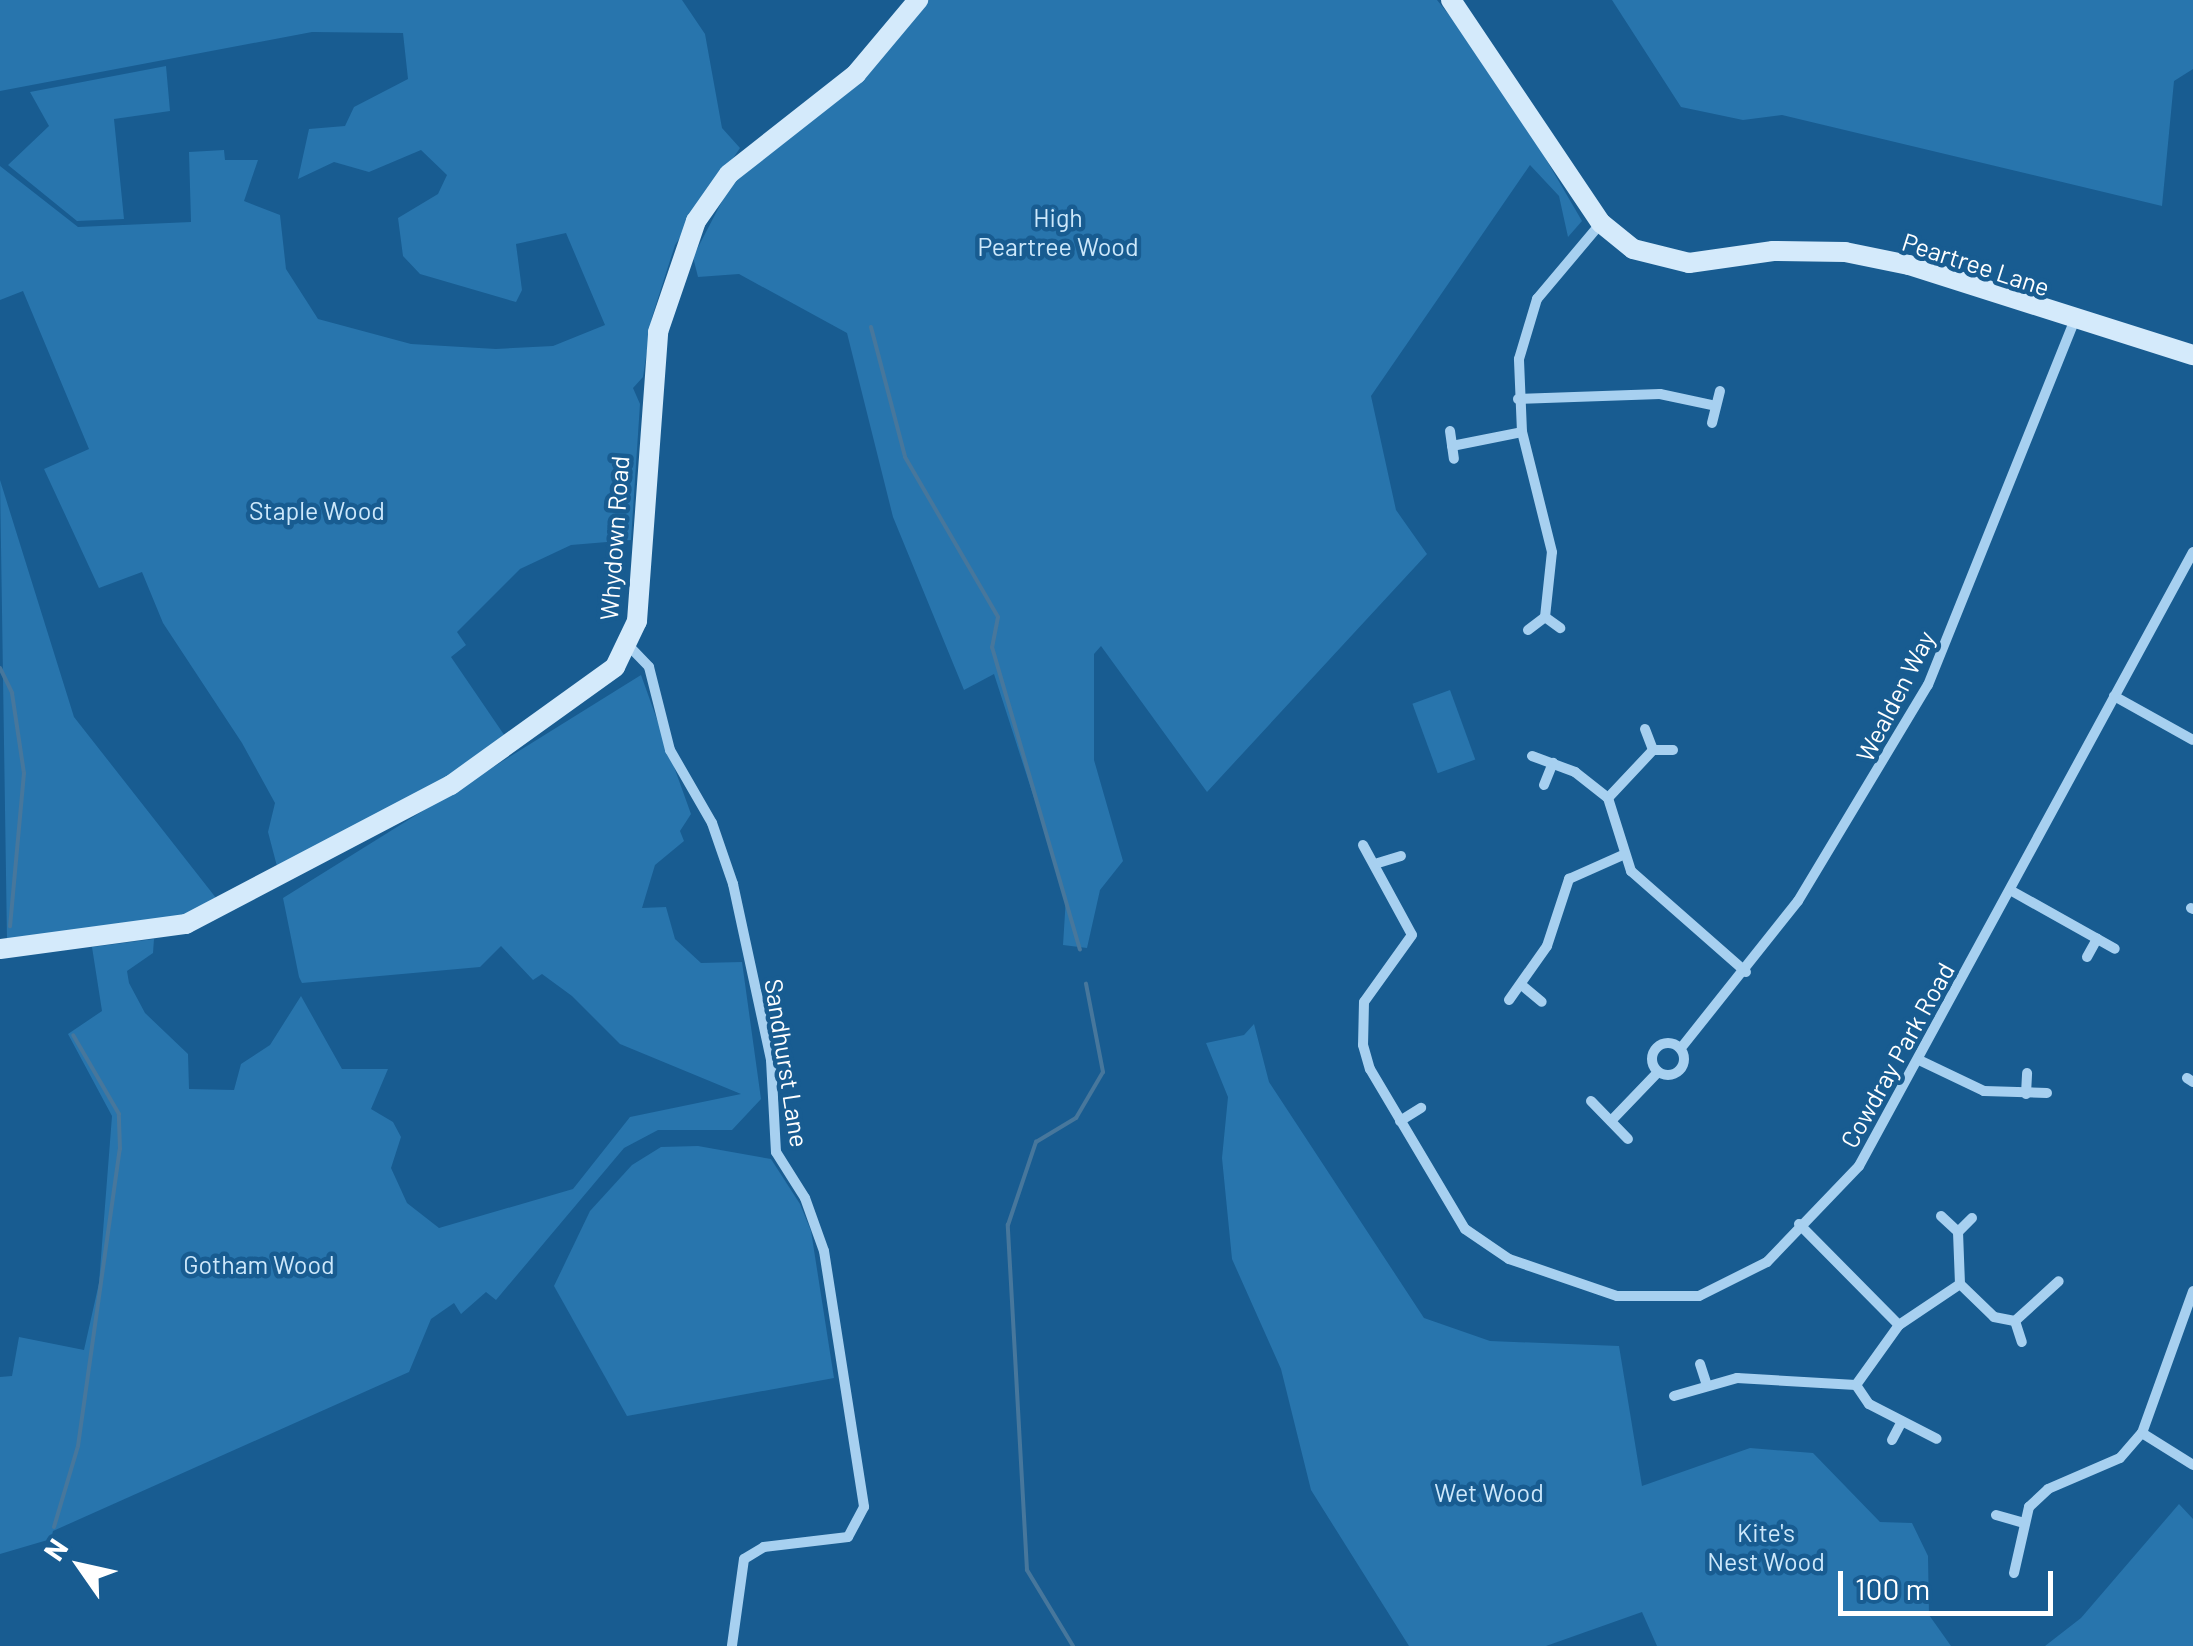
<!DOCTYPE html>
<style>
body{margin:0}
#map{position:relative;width:2193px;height:1646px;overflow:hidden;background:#185c91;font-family:Barlow,sans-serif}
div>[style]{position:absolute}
.green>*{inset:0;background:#2875ad;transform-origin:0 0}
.stream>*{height:4px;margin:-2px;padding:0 2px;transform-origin:2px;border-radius:2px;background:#47779c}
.street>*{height:10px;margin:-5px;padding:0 5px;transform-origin:5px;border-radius:5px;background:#a7d0f0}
.street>.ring{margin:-5px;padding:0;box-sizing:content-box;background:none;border:10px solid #a7d0f0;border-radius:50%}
.secondary>*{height:20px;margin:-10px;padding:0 10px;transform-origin:10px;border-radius:10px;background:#d4eafb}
span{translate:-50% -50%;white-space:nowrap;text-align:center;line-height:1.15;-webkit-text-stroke:9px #185c91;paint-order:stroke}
.park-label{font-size:25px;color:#cde8fb}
.street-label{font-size:25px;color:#fff}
.north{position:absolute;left:30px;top:1516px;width:100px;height:100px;-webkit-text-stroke:8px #185c91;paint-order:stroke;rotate:304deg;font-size:28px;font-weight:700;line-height:40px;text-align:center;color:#fff}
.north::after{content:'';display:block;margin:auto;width:35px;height:45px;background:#fff;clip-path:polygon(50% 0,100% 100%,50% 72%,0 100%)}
.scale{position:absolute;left:1838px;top:1571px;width:215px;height:45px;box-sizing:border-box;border:5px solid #fff;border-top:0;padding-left:12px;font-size:30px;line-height:35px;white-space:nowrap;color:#fff;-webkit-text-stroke:8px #185c91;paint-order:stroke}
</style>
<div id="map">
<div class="green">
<div style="clip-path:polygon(0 0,682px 0,705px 34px,722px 128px,740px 148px,675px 245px,652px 317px,643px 377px,633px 388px,640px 404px,631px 540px,571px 545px,520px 569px,457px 632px,466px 645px,451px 657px,509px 742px,279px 874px,268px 832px,275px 803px,242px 743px,163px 623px,142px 572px,99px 588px,44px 469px,89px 449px,23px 291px,0 300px,0 166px,78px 227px,191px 222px,189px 152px,224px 150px,225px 160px,258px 160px,244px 201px,280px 215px,286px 269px,318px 319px,411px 344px,496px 349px,553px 346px,605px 325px,566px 233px,516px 244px,522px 290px,516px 302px,420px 274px,403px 256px,398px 218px,438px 194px,447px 175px,421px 150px,369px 172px,334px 162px,298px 179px,309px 129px,345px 126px,354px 107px,408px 79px,403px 33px,312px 32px,0 91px)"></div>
<div style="clip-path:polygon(929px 0,1437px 0,1494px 70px,1582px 221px,1568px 237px,1559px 196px,1530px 165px,1371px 396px,1396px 510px,1427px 554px,1207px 792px,1101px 646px,1094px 654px,1094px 760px,1123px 861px,1100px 890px,1087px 948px,1063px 945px,1066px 897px,994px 674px,964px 690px,893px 517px,847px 333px,739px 274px,698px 277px,693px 257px,732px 182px,874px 66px)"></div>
<div style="clip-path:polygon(1612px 0,2193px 0,2193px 69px,2174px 81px,2162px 206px,1782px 115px,1743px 120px,1681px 107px)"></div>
<div style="clip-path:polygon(166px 66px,170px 111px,114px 119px,124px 219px,77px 221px,8px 165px,49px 126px,30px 92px)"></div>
<div style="clip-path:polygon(0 480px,74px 717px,220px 903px,189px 916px,7px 940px)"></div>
<div style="clip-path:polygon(641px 675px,691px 814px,680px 831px,684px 841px,655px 865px,642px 908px,666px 907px,675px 939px,701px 963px,742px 962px,761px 1099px,732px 1130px,658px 1130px,624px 1148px,496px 1300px,486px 1292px,461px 1314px,454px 1303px,431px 1319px,409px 1372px,53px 1531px,51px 1539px,0 1554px,0 1377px,12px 1376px,19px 1337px,84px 1350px,99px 1283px,112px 1116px,68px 1034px,102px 1011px,92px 947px,154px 939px,153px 953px,127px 971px,129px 983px,145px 1013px,188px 1054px,189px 1089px,234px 1090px,241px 1064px,270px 1045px,301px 996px,342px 1069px,388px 1069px,371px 1109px,393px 1122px,401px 1137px,391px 1168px,407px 1203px,439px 1228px,573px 1189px,630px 1117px,741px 1094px,620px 1044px,572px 996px,542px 974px,533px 980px,501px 946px,480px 967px,302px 983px,299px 977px,283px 898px)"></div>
<div style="left:1450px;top:690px;width:74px;height:40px;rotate:70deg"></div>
<div style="clip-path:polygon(1254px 1024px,1269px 1082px,1424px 1318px,1490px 1341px,1619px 1346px,1642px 1486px,1750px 1448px,1813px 1453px,1880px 1522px,1912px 1523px,1928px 1556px,1929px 1615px,1951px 1646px,1657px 1646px,1642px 1612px,1546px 1646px,1409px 1646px,1311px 1490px,1281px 1369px,1232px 1259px,1222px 1158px,1228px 1097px,1206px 1043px,1244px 1035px)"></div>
<div style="clip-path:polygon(698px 1146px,771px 1159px,800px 1204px,811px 1231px,834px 1378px,627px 1416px,554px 1286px,590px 1211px,632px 1165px,661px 1147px)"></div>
<div style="clip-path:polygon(2179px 1504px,2193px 1519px,2193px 1646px,2045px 1646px,2081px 1618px)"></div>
</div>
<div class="stream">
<div style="left:871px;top:327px;width:134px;rotate:75.3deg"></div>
<div style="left:905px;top:457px;width:185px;rotate:59.8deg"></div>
<div style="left:998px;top:617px;width:31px;rotate:101deg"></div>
<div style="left:992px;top:647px;width:315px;rotate:73.8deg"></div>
<div style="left:0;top:668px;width:28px;rotate:64deg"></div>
<div style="left:12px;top:693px;width:81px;rotate:81.5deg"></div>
<div style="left:24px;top:773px;width:154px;rotate:95.2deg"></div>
<div style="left:54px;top:1527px;width:84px;rotate:-73.5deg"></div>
<div style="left:78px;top:1446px;width:300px;rotate:-82deg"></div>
<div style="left:120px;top:1149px;width:35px;rotate:-92deg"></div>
<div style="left:119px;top:1114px;width:91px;rotate:-120.2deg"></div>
<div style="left:1073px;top:1646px;width:89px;rotate:-121.2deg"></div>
<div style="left:1027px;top:1570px;width:346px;rotate:-93.2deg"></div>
<div style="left:1008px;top:1225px;width:88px;rotate:-71.4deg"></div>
<div style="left:1036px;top:1142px;width:47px;rotate:-31deg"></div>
<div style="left:1076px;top:1118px;width:53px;rotate:-59.6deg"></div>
<div style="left:1103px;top:1072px;width:90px;rotate:-100.9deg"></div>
</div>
<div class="street">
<div style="left:1518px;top:399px;width:142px;rotate:-2deg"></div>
<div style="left:1660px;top:394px;width:57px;rotate:12.1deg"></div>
<div style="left:1712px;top:423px;width:33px;rotate:-76deg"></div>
<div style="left:1450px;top:431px;width:28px;rotate:82deg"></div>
<div style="left:1452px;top:446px;width:71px;rotate:-11.3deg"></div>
<div style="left:1545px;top:617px;width:65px;rotate:-83.9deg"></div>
<div style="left:1552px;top:552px;width:124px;rotate:-104deg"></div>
<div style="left:1522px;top:432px;width:73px;rotate:-92.4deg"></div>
<div style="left:1519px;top:359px;width:63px;rotate:-73.3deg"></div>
<div style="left:1537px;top:299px;width:99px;rotate:-49.9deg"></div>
<div style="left:1528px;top:630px;width:21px;rotate:-37deg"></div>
<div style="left:1545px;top:617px;width:19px;rotate:36deg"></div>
<div style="left:629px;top:646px;width:29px;rotate:46deg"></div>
<div style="left:649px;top:667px;width:86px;rotate:75.8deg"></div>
<div style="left:670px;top:750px;width:84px;rotate:60.1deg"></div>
<div style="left:712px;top:823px;width:65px;rotate:71deg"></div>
<div style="left:733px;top:884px;width:180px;rotate:77.8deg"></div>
<div style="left:771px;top:1060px;width:92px;rotate:86.9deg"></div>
<div style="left:776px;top:1152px;width:54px;rotate:57.8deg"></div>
<div style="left:805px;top:1198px;width:56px;rotate:70.3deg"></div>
<div style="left:824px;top:1251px;width:259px;rotate:81.1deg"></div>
<div style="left:864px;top:1507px;width:34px;rotate:118deg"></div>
<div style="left:848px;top:1537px;width:85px;rotate:173.2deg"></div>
<div style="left:764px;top:1547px;width:23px;rotate:149deg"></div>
<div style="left:744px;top:1559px;width:88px;rotate:97.9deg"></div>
<div style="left:2114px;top:696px;width:90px;rotate:29.1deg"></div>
<div style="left:1645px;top:729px;width:22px;rotate:69deg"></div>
<div style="left:1653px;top:750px;width:20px"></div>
<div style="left:1532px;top:756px;width:46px;rotate:20.4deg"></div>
<div style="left:1575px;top:772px;width:42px;rotate:38.2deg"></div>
<div style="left:1608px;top:798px;width:77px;rotate:72.5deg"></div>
<div style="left:1631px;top:871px;width:153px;rotate:41.3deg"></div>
<div style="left:1544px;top:785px;width:24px;rotate:-68deg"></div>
<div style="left:1608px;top:798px;width:66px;rotate:-46.8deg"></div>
<div style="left:1363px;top:845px;width:102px;rotate:61.4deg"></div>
<div style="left:1412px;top:935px;width:82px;rotate:125.6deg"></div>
<div style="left:1364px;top:1002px;width:43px;rotate:91.3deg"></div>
<div style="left:1363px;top:1045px;width:25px;rotate:74deg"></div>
<div style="left:1370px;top:1069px;width:186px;rotate:59.3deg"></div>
<div style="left:1465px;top:1229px;width:53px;rotate:34.3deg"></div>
<div style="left:1509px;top:1259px;width:114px;rotate:18.9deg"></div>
<div style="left:1617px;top:1296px;width:82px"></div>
<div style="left:1699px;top:1296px;width:76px;rotate:-26.6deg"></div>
<div style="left:1767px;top:1262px;width:133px;rotate:-46.2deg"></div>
<div style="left:1859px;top:1166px;width:699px;rotate:-61.45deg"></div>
<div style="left:1378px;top:863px;width:24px;rotate:-17deg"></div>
<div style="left:2010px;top:890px;width:120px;rotate:29.3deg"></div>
<div style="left:2191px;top:908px;width:2px;rotate:27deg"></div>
<div style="left:2087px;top:957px;width:21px;rotate:-61deg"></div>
<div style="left:1524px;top:987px;width:23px;rotate:40deg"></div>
<div style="left:1509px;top:1000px;width:66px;rotate:-54.9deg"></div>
<div style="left:1547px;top:946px;width:71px;rotate:-71.8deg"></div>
<div style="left:1569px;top:879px;width:59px;rotate:-24deg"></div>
<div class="ring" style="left:1652px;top:1043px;width:22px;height:22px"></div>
<div style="left:1681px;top:1048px;width:188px;rotate:-51.5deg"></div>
<div style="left:1798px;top:901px;width:252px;rotate:-59deg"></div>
<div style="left:1928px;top:685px;width:391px;rotate:-68.1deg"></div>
<div style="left:1919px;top:1060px;width:72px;rotate:25.5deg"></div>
<div style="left:1984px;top:1091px;width:63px;rotate:1.8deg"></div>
<div style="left:2187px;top:1078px;width:7px;rotate:34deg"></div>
<div style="left:2026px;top:1094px;width:21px;rotate:-87deg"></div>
<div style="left:1591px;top:1101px;width:53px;rotate:45.8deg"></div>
<div style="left:1400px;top:1121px;width:25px;rotate:-32deg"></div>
<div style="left:1611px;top:1121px;width:68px;rotate:-46.2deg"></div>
<div style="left:1941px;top:1216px;width:23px;rotate:43deg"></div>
<div style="left:1972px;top:1218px;width:20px;rotate:135deg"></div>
<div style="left:1958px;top:1232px;width:52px;rotate:87.8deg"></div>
<div style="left:1960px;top:1284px;width:47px;rotate:44.1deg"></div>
<div style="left:1994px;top:1317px;width:21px;rotate:11deg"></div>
<div style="left:2015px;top:1321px;width:59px;rotate:-42.3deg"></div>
<div style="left:1799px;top:1224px;width:142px;rotate:45.3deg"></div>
<div style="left:2015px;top:1321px;width:22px;rotate:72deg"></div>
<div style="left:1700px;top:1364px;width:20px;rotate:72deg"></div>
<div style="left:1856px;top:1385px;width:74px;rotate:-54.4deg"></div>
<div style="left:1899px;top:1325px;width:73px;rotate:-33.9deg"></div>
<div style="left:1674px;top:1396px;width:66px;rotate:-15.9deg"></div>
<div style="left:1737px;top:1378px;width:119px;rotate:3.4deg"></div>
<div style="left:1856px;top:1385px;width:23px;rotate:56deg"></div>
<div style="left:1869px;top:1404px;width:76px;rotate:27.2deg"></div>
<div style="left:2142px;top:1433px;width:60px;rotate:32.1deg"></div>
<div style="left:1892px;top:1440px;width:21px;rotate:-62deg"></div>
<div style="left:1996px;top:1515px;width:26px;rotate:16deg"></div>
<div style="left:2014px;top:1573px;width:68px;rotate:-77.2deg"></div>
<div style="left:2029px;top:1507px;width:26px;rotate:-43deg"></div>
<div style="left:2048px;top:1489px;width:78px;rotate:-23.3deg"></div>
<div style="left:2120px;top:1458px;width:33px;rotate:-49deg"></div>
<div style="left:2142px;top:1433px;width:151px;rotate:-70.2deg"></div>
</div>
<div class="secondary">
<div style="left:1451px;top:0;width:269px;rotate:56.1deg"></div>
<div style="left:1601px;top:223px;width:41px;rotate:39.1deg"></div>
<div style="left:1633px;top:249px;width:58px;rotate:14deg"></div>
<div style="left:1689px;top:263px;width:85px;rotate:-8.1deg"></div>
<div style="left:1773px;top:251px;width:72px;rotate:0.8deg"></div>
<div style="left:1845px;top:252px;width:65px;rotate:11.5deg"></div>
<div style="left:1909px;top:265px;width:298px;rotate:17.6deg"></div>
<div style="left:0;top:949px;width:188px;rotate:-7.7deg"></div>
<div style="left:186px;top:924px;width:299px;rotate:-27.7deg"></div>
<div style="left:451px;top:785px;width:202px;rotate:-35.7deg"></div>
<div style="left:615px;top:667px;width:51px;rotate:-64.4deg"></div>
<div style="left:637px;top:621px;width:290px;rotate:-85.8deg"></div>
<div style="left:658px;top:332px;width:117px;rotate:-71.1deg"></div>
<div style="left:696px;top:221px;width:57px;rotate:-54.9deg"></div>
<div style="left:729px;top:174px;width:162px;rotate:-38.2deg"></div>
<div style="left:856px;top:74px;width:97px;rotate:-50deg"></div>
</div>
<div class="park-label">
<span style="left:1058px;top:232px">High<br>Peartree Wood</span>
<span style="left:317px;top:510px">Staple Wood</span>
<span style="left:259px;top:1264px">Gotham Wood</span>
<span style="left:1489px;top:1492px">Wet Wood</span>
<span style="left:1766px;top:1547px">Kite's<br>Nest Wood</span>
</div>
<div class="street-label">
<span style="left:1976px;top:264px;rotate:18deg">Peartree Lane</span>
<span style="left:614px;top:538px;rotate:-86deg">Whydown Road</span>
<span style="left:1895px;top:696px;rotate:-63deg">Wealden Way</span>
<span style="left:1897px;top:1055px;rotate:-61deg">Cowdray Park Road</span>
<span style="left:787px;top:1063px;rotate:81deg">Sandhurst Lane</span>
</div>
<div class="north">N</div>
<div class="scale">100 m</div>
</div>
